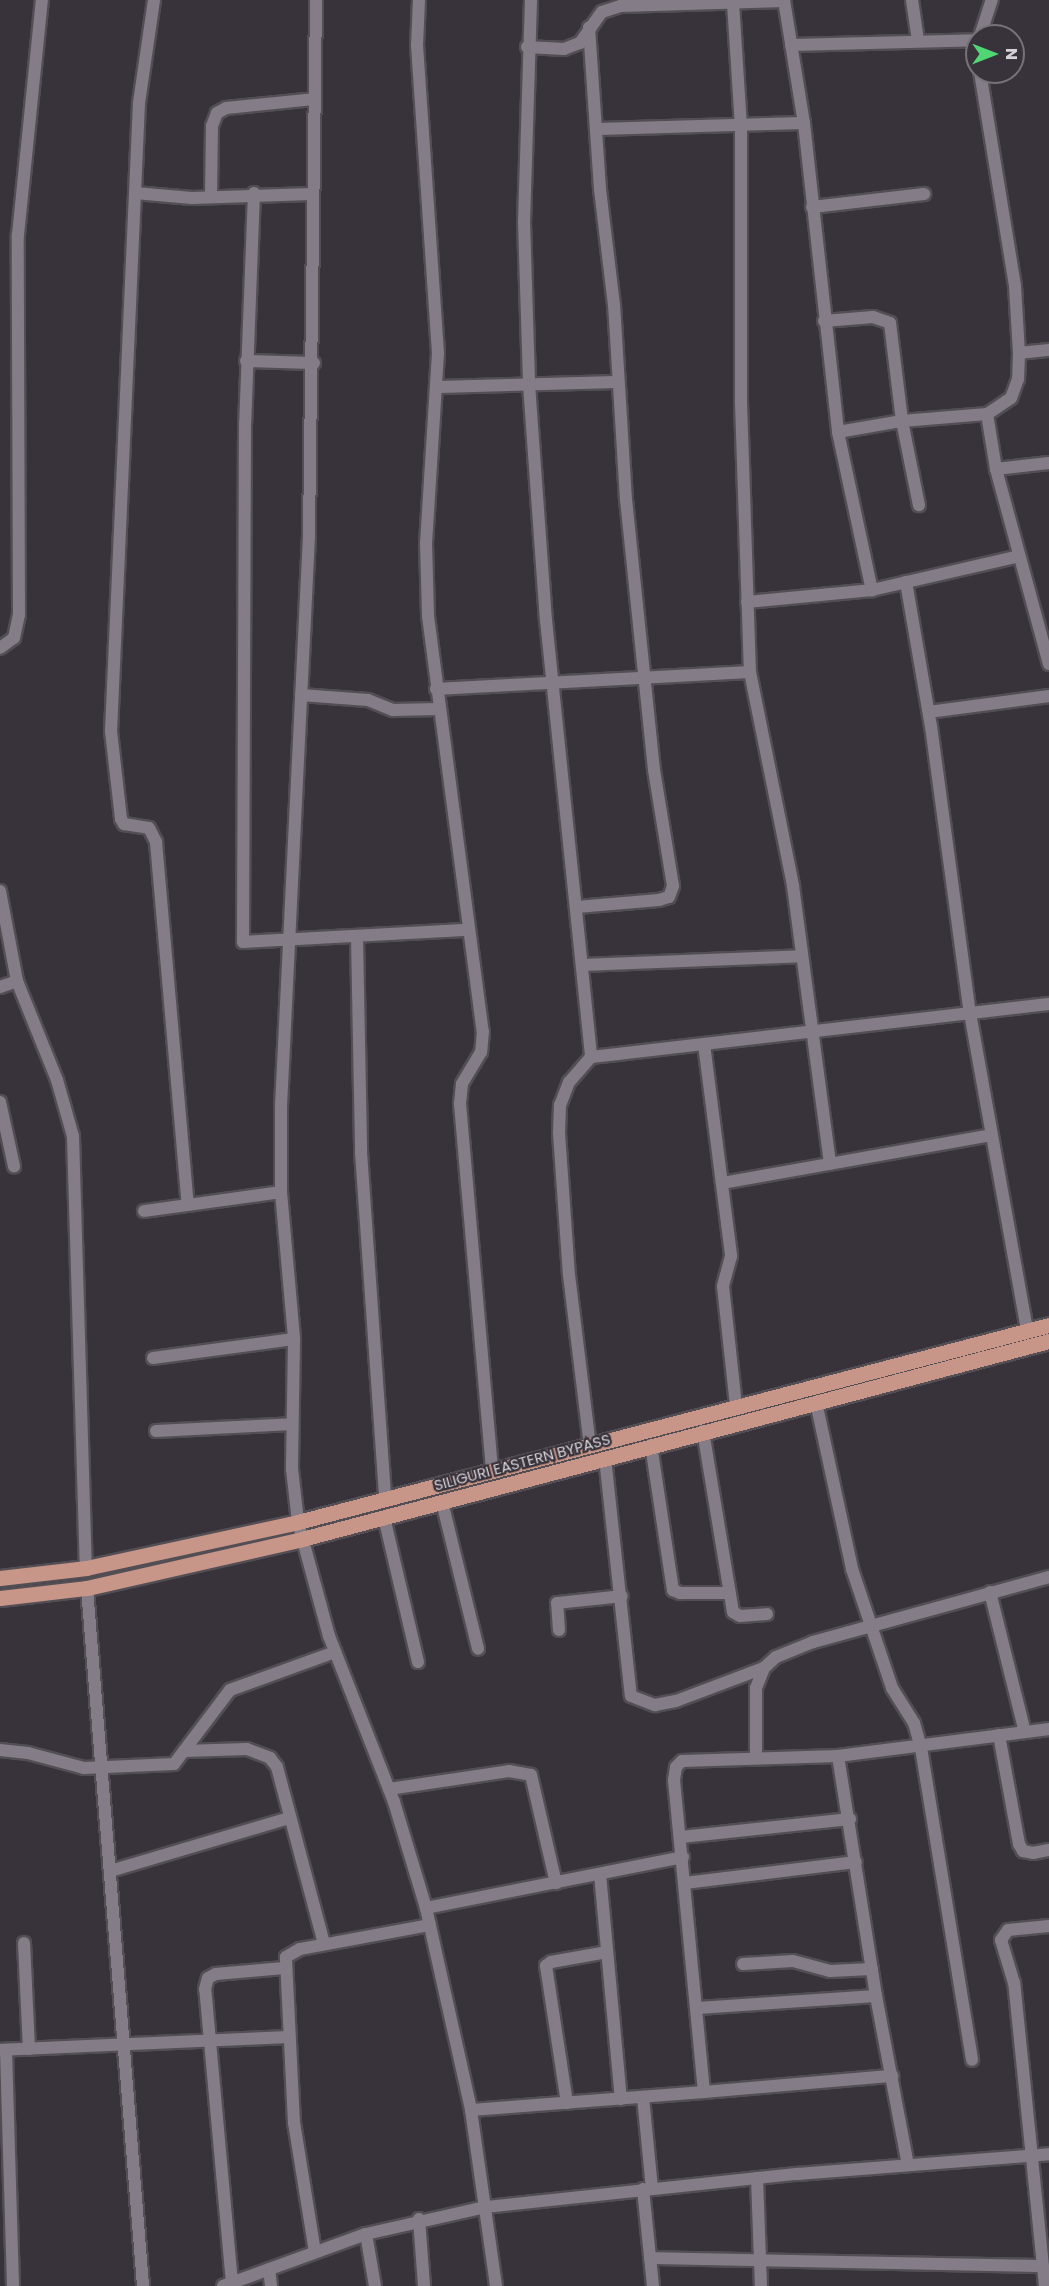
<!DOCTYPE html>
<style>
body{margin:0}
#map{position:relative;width:1049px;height:2286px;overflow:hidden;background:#38323a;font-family:Poppins,sans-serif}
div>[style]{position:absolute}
.roads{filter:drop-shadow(2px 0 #524e54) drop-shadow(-2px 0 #524e54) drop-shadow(0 2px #524e54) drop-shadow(0 -2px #524e54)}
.minor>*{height:12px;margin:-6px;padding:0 6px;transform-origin:6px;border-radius:6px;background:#847d87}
.primary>*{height:15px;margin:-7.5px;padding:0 7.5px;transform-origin:7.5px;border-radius:7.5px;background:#c89688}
span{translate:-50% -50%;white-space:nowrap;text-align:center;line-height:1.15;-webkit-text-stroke:4.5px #38323a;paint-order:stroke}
.street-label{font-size:15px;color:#d6d2d8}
.north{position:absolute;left:965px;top:24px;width:60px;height:60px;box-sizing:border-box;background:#38323a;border:2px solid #777279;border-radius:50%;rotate:90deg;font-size:16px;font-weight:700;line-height:24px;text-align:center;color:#d6d2d8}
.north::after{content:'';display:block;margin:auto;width:21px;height:27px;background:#50d674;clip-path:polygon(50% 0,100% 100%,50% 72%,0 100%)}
</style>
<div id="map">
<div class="roads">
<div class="minor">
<div style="left:154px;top:0;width:104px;rotate:98.3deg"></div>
<div style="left:139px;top:103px;width:629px;rotate:92.55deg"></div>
<div style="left:111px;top:731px;width:89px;rotate:83.5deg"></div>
<div style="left:121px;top:819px;width:6px;rotate:59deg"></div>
<div style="left:124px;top:824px;width:25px;rotate:9deg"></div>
<div style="left:149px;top:828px;width:16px;rotate:63deg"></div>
<div style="left:156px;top:842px;width:364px;rotate:85deg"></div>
<div style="left:316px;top:0;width:536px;rotate:90.75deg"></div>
<div style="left:309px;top:536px;width:571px;rotate:92.81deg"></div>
<div style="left:281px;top:1106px;width:86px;rotate:90deg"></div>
<div style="left:281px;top:1192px;width:148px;rotate:84.9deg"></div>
<div style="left:294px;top:1339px;width:130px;rotate:90.9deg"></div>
<div style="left:292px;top:1469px;width:53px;rotate:83.5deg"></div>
<div style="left:298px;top:1522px;width:118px;rotate:74.8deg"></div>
<div style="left:329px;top:1636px;width:178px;rotate:68.6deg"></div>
<div style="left:394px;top:1802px;width:111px;rotate:73.2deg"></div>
<div style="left:426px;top:1908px;width:207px;rotate:77.4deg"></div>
<div style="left:471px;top:2110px;width:178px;rotate:81.9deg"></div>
<div style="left:419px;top:0;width:45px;rotate:92.5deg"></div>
<div style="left:417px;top:45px;width:309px;rotate:86.1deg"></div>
<div style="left:438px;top:353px;width:190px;rotate:93.6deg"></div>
<div style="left:426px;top:543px;width:73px;rotate:88.4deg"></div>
<div style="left:428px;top:616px;width:419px;rotate:82.5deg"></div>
<div style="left:483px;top:1031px;width:21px;rotate:95deg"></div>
<div style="left:481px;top:1052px;width:37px;rotate:121deg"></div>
<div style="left:462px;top:1084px;width:20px;rotate:96deg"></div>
<div style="left:460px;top:1104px;width:367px;rotate:85deg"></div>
<div style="left:531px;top:0;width:222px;rotate:91.8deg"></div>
<div style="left:524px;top:222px;width:162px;rotate:88.2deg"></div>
<div style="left:529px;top:384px;width:237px;rotate:85.9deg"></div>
<div style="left:546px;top:620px;width:439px;rotate:84.1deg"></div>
<div style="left:591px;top:1057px;width:33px;rotate:131deg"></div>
<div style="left:569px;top:1082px;width:25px;rotate:111deg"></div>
<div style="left:560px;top:1105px;width:28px;rotate:92deg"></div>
<div style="left:559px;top:1133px;width:142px;rotate:86deg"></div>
<div style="left:569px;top:1275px;width:171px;rotate:83deg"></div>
<div style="left:784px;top:0;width:125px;rotate:80.8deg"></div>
<div style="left:804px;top:123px;width:311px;rotate:83.7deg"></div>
<div style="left:838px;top:432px;width:162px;rotate:77.9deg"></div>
<div style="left:912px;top:0;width:40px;rotate:81.5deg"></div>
<div style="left:733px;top:3px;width:124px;rotate:86.3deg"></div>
<div style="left:741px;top:127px;width:276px;rotate:90deg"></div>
<div style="left:741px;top:403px;width:269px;rotate:88.1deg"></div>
<div style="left:750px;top:672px;width:218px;rotate:78.6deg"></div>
<div style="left:793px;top:886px;width:280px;rotate:82.4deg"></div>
<div style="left:980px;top:36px;width:38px;rotate:-72deg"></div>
<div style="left:791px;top:45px;width:186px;rotate:-1.5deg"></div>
<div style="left:527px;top:47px;width:37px;rotate:3deg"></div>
<div style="left:564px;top:49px;width:17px;rotate:-21deg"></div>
<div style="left:580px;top:43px;width:38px;rotate:-55deg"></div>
<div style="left:602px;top:12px;width:20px;rotate:-18deg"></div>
<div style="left:621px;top:6px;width:163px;rotate:-1.8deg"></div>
<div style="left:980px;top:72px;width:217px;rotate:80.7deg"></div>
<div style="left:1015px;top:286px;width:67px;rotate:86.6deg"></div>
<div style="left:1019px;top:353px;width:26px;rotate:92deg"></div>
<div style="left:1018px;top:379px;width:20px;rotate:110deg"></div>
<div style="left:1011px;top:398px;width:29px;rotate:146deg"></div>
<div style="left:987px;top:414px;width:56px;rotate:80.7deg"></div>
<div style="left:996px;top:469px;width:202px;rotate:74.8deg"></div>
<div style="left:596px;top:129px;width:208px;rotate:-1.7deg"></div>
<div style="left:135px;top:193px;width:57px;rotate:5deg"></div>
<div style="left:192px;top:198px;width:119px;rotate:-1.9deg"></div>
<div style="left:254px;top:193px;width:231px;rotate:92.2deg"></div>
<div style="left:245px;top:424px;width:518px;rotate:90.22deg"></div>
<div style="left:243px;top:942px;width:224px;rotate:-3.1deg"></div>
<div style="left:211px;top:197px;width:71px;rotate:-89.2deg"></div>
<div style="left:212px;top:126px;width:14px;rotate:-69deg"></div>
<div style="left:217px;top:113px;width:10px;rotate:-29deg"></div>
<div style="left:226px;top:108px;width:88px;rotate:-5.8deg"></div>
<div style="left:812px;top:207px;width:113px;rotate:-6.6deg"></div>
<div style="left:824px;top:321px;width:49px;rotate:-4.7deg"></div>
<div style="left:873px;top:317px;width:18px;rotate:19deg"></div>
<div style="left:890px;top:323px;width:99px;rotate:83deg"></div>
<div style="left:902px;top:421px;width:86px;rotate:78.6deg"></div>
<div style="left:1019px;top:353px;width:30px;rotate:-6deg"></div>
<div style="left:246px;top:361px;width:68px;rotate:1.7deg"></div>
<div style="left:436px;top:387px;width:182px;rotate:-1.6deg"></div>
<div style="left:838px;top:432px;width:65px;rotate:-9.8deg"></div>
<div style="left:902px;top:421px;width:85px;rotate:-4.7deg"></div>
<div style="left:996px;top:469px;width:53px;rotate:-6.5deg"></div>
<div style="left:906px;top:582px;width:146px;rotate:80.2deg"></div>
<div style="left:931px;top:726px;width:290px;rotate:82.3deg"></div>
<div style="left:970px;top:1013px;width:323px;rotate:79.8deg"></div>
<div style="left:747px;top:602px;width:126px;rotate:-5.5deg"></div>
<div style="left:872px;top:590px;width:151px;rotate:-13deg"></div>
<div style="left:0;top:648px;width:17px;rotate:-36deg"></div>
<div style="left:14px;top:638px;width:24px;rotate:-78deg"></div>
<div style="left:19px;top:615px;width:380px;rotate:-90.2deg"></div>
<div style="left:18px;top:235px;width:236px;rotate:-84.2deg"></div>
<div style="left:436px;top:689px;width:314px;rotate:-3.1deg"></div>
<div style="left:301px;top:695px;width:67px;rotate:4.3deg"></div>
<div style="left:368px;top:700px;width:27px;rotate:22deg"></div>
<div style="left:393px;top:710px;width:45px;rotate:-1.3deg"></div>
<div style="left:929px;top:712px;width:121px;rotate:-7.6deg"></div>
<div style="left:0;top:891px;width:92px;rotate:79.3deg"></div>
<div style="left:17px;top:981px;width:107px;rotate:68deg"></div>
<div style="left:57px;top:1080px;width:58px;rotate:74.1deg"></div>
<div style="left:73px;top:1136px;width:432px;rotate:88.3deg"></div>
<div style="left:577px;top:907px;width:82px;rotate:-4.9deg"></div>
<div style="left:659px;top:900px;width:10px;rotate:-17deg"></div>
<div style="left:669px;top:897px;width:12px;rotate:-70deg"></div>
<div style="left:673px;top:886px;width:118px;rotate:-99.3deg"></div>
<div style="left:654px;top:770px;width:271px;rotate:-95.9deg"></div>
<div style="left:626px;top:500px;width:195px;rotate:-93.5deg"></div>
<div style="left:614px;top:305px;width:117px;rotate:-96.9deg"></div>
<div style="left:600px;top:189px;width:162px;rotate:-93.9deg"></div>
<div style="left:357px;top:937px;width:215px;rotate:88.9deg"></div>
<div style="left:361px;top:1152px;width:348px;rotate:86deg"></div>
<div style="left:582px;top:965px;width:220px;rotate:-2.3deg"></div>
<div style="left:0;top:987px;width:18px;rotate:-19deg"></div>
<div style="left:704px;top:1044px;width:214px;rotate:82.7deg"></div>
<div style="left:731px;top:1256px;width:31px;rotate:105deg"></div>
<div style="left:723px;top:1286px;width:121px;rotate:83.8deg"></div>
<div style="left:591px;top:1057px;width:461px;rotate:-6.6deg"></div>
<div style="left:0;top:1102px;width:66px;rotate:77.7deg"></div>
<div style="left:722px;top:1183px;width:273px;rotate:-10.1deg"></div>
<div style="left:144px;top:1211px;width:138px;rotate:-7.9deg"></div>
<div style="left:153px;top:1358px;width:142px;rotate:-7.7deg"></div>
<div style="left:816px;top:1402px;width:171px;rotate:77.8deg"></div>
<div style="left:852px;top:1569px;width:126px;rotate:71.4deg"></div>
<div style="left:892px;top:1688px;width:41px;rotate:57.8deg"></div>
<div style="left:914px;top:1723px;width:26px;rotate:74deg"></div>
<div style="left:921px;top:1748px;width:316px;rotate:80.7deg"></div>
<div style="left:156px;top:1431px;width:136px;rotate:-2.9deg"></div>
<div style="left:703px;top:1431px;width:183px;rotate:80.6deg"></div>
<div style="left:733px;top:1612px;width:8px;rotate:30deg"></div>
<div style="left:740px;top:1616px;width:27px;rotate:-4deg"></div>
<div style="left:651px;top:1445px;width:147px;rotate:81.4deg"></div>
<div style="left:673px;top:1590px;width:8px;rotate:23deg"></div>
<div style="left:680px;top:1593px;width:48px"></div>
<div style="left:605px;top:1458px;width:239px;rotate:83.8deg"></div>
<div style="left:631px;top:1696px;width:26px;rotate:21deg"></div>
<div style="left:655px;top:1705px;width:21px;rotate:-11deg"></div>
<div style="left:676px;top:1701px;width:94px;rotate:-20.6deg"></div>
<div style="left:442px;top:1502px;width:151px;rotate:76.2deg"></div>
<div style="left:384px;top:1517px;width:149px;rotate:76.8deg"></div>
<div style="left:87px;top:1588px;width:700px;rotate:85.41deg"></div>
<div style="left:990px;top:1592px;width:144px;rotate:76deg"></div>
<div style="left:559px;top:1630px;width:27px;rotate:-94deg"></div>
<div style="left:557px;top:1603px;width:65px;rotate:-6.1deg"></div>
<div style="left:999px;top:1735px;width:111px;rotate:79.6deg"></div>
<div style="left:1019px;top:1844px;width:8px;rotate:60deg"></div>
<div style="left:1023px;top:1851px;width:10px;rotate:11deg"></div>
<div style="left:1033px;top:1853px;width:16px;rotate:-11deg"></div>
<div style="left:0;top:1750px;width:28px;rotate:6deg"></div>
<div style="left:28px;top:1753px;width:58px;rotate:15deg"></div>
<div style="left:84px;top:1768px;width:90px;rotate:-2.5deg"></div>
<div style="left:174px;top:1764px;width:93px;rotate:-52.9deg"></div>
<div style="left:230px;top:1690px;width:112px;rotate:-19.9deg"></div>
<div style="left:184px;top:1751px;width:63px;rotate:-1.8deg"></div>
<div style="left:247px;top:1749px;width:25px;rotate:21deg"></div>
<div style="left:270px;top:1758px;width:11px;rotate:52deg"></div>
<div style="left:277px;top:1767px;width:183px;rotate:75.1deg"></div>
<div style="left:838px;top:1756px;width:243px;rotate:81deg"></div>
<div style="left:876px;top:1996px;width:172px;rotate:79.3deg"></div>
<div style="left:756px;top:1758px;width:70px;rotate:-90deg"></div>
<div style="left:756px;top:1688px;width:22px;rotate:-68deg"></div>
<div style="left:764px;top:1668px;width:16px;rotate:-43deg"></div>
<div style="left:776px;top:1657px;width:40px;rotate:-22deg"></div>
<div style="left:813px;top:1642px;width:245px;rotate:-15.4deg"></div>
<div style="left:389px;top:1789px;width:121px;rotate:-8.5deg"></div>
<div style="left:509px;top:1771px;width:22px;rotate:10deg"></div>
<div style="left:531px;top:1775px;width:111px;rotate:77deg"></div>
<div style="left:681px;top:1837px;width:170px;rotate:-6.1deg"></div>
<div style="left:110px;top:1871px;width:187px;rotate:-16.5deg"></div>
<div style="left:600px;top:1874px;width:226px;rotate:84.7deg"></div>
<div style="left:685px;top:1883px;width:172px;rotate:-7deg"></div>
<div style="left:426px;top:1908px;width:262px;rotate:-11.2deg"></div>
<div style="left:24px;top:1943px;width:106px;rotate:87.3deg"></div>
<div style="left:743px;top:1964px;width:50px;rotate:-3.4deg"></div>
<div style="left:793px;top:1961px;width:38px;rotate:15deg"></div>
<div style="left:830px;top:1971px;width:42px;rotate:-2.7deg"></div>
<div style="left:698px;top:2008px;width:178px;rotate:-3.9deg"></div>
<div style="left:0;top:2050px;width:288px;rotate:-2.6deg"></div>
<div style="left:6px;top:2050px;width:236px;rotate:88.3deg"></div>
<div style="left:704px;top:2092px;width:189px;rotate:-4.9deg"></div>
<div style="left:643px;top:2097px;width:92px;rotate:84.4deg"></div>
<div style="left:567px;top:2103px;width:139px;rotate:-98.7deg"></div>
<div style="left:546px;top:1966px;width:6px;rotate:-39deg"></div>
<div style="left:551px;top:1962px;width:57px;rotate:-10.1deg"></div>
<div style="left:471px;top:2110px;width:234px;rotate:-4.4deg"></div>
<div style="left:704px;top:2092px;width:313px;rotate:-95.5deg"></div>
<div style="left:674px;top:1780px;width:13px;rotate:-81deg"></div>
<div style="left:676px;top:1767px;width:8px;rotate:-45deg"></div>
<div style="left:682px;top:1761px;width:156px;rotate:-1.8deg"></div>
<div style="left:838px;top:1756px;width:213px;rotate:-7.3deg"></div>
<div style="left:757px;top:2178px;width:108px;rotate:87.9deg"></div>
<div style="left:643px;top:2189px;width:98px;rotate:84.1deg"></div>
<div style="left:419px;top:2219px;width:67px;rotate:85.7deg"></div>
<div style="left:366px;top:2234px;width:53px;rotate:80.2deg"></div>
<div style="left:315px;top:2252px;width:131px;rotate:-99.2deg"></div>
<div style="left:294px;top:2123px;width:166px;rotate:-92.8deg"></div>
<div style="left:286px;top:1957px;width:16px;rotate:-30deg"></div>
<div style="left:300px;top:1949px;width:132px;rotate:-10.5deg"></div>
<div style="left:650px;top:2258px;width:393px;rotate:1.2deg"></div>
<div style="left:269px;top:2269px;width:17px;rotate:83deg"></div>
<div style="left:232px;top:2283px;width:295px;rotate:-95.2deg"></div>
<div style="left:205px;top:1989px;width:11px;rotate:-75deg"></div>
<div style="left:208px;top:1978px;width:9px;rotate:-27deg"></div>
<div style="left:216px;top:1974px;width:68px;rotate:-5deg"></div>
<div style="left:223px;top:2286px;width:152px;rotate:-20deg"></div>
<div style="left:366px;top:2234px;width:123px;rotate:-12.7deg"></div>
<div style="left:486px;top:2207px;width:313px;rotate:-6.1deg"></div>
<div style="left:797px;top:2174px;width:253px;rotate:-4.5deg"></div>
<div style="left:1045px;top:2286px;width:305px;rotate:-95.8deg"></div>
<div style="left:1014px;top:1983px;width:45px;rotate:-106.8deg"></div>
<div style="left:1001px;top:1940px;width:12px;rotate:-55deg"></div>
<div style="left:1008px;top:1930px;width:41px;rotate:-5.6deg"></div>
</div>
<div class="primary">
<div style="left:0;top:1578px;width:87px;rotate:-6.6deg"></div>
<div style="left:86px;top:1568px;width:217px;rotate:-12.2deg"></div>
<div style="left:298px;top:1522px;width:776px;rotate:-14.7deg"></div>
<div style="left:0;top:1598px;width:88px;rotate:-6.6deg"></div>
<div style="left:87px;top:1588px;width:221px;rotate:-12.8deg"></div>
<div style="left:302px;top:1539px;width:773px;rotate:-14.85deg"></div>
</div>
</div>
<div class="street-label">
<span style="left:522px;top:1462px;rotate:-15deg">SILIGURI EASTERN BYPASS</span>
</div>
<div class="north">N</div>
</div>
